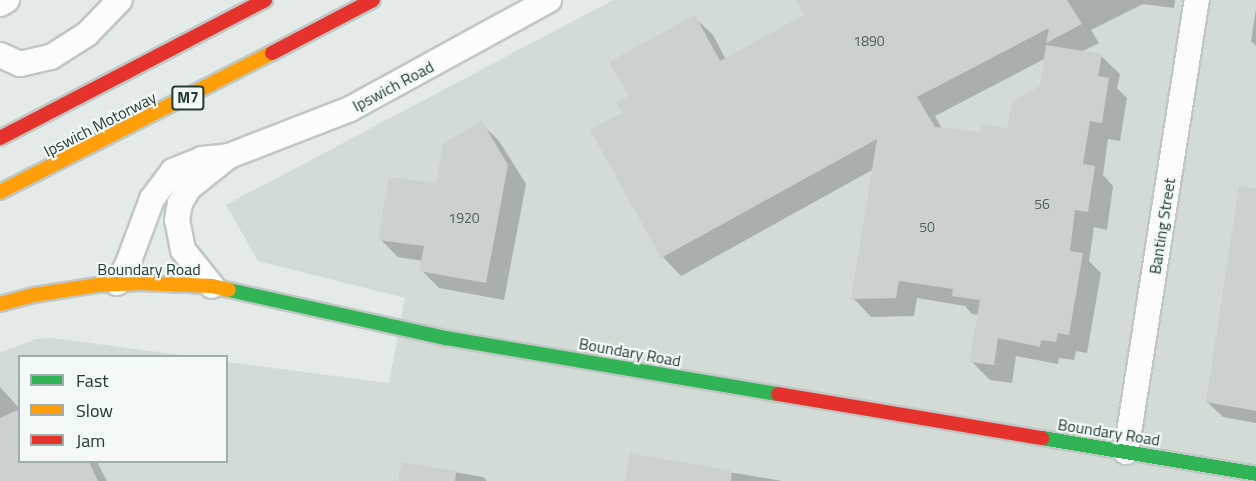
<!DOCTYPE html>
<style>
body{margin:0}
#map{position:relative;width:1256px;height:481px;overflow:hidden;background:#e4eae7;font-family:"Titillium Web",sans-serif}
div>[style]{position:absolute}
.built>*{inset:0;background:#d3dbd7}
.shadow>*{inset:0;background:#0003}
.building>*{inset:0;background:#ccd1cf}
.roads{filter:drop-shadow(2px 0 #c1c7c4) drop-shadow(-2px 0 #c1c7c4) drop-shadow(0 2px #c1c7c4) drop-shadow(0 -2px #c1c7c4)}
.street>*{height:24px;margin:-12px;padding:0 12px;transform-origin:12px;border-radius:12px;background:#fbfcfb}
.fast>*{height:14px;margin:-7px;padding:0 7px;transform-origin:7px;border-radius:7px;background:#30b455}
.slow>*{height:14px;margin:-7px;padding:0 7px;transform-origin:7px;border-radius:7px;background:#ff9f0a}
.jam>*{height:14px;margin:-7px;padding:0 7px;transform-origin:7px;border-radius:7px;background:#e5322d}
span{translate:-50% -50%;white-space:nowrap;text-align:center;line-height:1.15;-webkit-text-stroke:4.5px #f3f9f6;paint-order:stroke}
.number-label{font-size:14px;color:#4e625e}
.number-label span{-webkit-text-stroke-width:0}
.shield-label span{padding:2px 4px;background:#f3f9f6;border:2px solid;border-radius:4px;-webkit-text-stroke-width:0}
.shield-label{font-size:15px;color:#233c37;font-weight:700}
.street-label{font-size:16px;color:#233c37}
.legend{position:absolute;left:18px;top:355px;width:210px;height:108px;box-sizing:border-box;background:#f3f9f6;border:2px solid #a0adaa;margin:0;padding:8px 10px;list-style:none;font-size:18px;color:#233c37}
.legend li{display:flex;align-items:center;gap:12px;height:30px}
.legend b{width:30px;border:2px solid #a0adaa}
</style>
<div id="map">
<div class="built">
<div style="clip-path:polygon(613px 0,1256px 0,1256px 481px,0 481px,0 353px,36px 339px,51px 338px,189px 356px,20px 356px,20px 462px,226px 462px,227px 362px,389px 383px,405px 298px,258px 261px,226px 205px)"></div>
</div>
<div class="shadow">
<div style="clip-path:polygon(evenodd,798px 0,1175px 0,1174px 8px,1143px 4px,1091px 30px,1099px 43px,1081px 52px,1101px 56px,1120px 74px,1117px 88px,1127px 98px,1120px 141px,1108px 139px,1103px 175px,1113px 186px,1107px 230px,1094px 227px,1089px 261px,1101px 273px,1087px 353px,1076px 351px,1074px 360px,1059px 358px,1058px 364px,1016px 356px,1012px 383px,990px 380px,971px 361px,979px 315px,972px 314px,965px 306px,917px 298px,914px 316px,871px 317px,853px 298px,874px 169px,681px 276px,663px 257px,624px 113px,630px 97px,694px 17px,713px 35px,726px 60px,806px 15px,798px 0,1046px 58px,1041px 87px,1008px 130px,981px 134px,942px 129px,935px 116px,1046px 58px)"></div>
<div style="clip-path:polygon(1256px 9px,1256px 46px,1251px 41px)"></div>
<div style="clip-path:polygon(481px 123px,499px 141px,526px 184px,504px 300px,439px 288px,421px 270px,423px 261px,398px 257px,380px 239px,437px 184px)"></div>
<div style="clip-path:polygon(1256px 190px,1256px 423px,1223px 417px,1207px 402px)"></div>
<div style="clip-path:polygon(0 387px,20px 409px,20px 462px,97px 462px,107px 481px,2px 481px,0 476px)"></div>
<div style="clip-path:polygon(631px 455px,782px 481px,627px 481px)"></div>
<div style="clip-path:polygon(403px 463px,483px 477px,487px 481px,400px 481px)"></div>
</div>
<div class="building">
<div style="clip-path:polygon(796px 0,1067px 0,1082px 24px,1046px 43px,1049px 28px,917px 97px,935px 127px,980px 132px,981px 124px,1007px 128px,1012px 102px,1040px 86px,1046px 45px,1102px 54px,1098px 76px,1109px 78px,1102px 123px,1090px 121px,1083px 164px,1095px 166px,1088px 212px,1075px 210px,1070px 251px,1083px 253px,1069px 335px,1058px 333px,1056px 342px,1041px 340px,1040px 347px,998px 338px,994px 365px,969px 362px,980px 300px,952px 296px,953px 289px,899px 281px,896px 298px,851px 299px,877px 139px,661px 258px,590px 130px,622px 113px,616px 103px,628px 96px,609px 62px,695px 15px,720px 61px,804px 15px)"></div>
<div style="clip-path:polygon(482px 121px,508px 165px,486px 283px,419px 271px,424px 246px,378px 240px,389px 177px,436px 183px,443px 144px)"></div>
<div style="clip-path:polygon(1239px 186px,1256px 189px,1256px 411px,1206px 402px)"></div>
<div style="clip-path:polygon(20px 409px,20px 462px,89px 462px,98px 481px,0 481px,0 418px)"></div>
<div style="clip-path:polygon(630px 453px,732px 471px,731px 481px,625px 481px)"></div>
<div style="clip-path:polygon(402px 462px,456px 471px,455px 481px,398px 481px)"></div>
</div>
<div class="roads">
<div class="street">
<div style="left:0;top:4px;width:8px;rotate:-30deg"></div>
<div style="left:0;top:55px;width:22px;rotate:24deg"></div>
<div style="left:20px;top:64px;width:32px;rotate:-13deg"></div>
<div style="left:51px;top:57px;width:43px;rotate:-32.6deg"></div>
<div style="left:87px;top:34px;width:47px;rotate:-45.9deg"></div>
<div style="left:117px;top:283px;width:20px;rotate:-60deg"></div>
<div style="left:127px;top:266px;width:72px;rotate:-69.5deg"></div>
<div style="left:152px;top:199px;width:35px;rotate:-53deg"></div>
<div style="left:173px;top:171px;width:31px;rotate:-22deg"></div>
<div style="left:202px;top:159px;width:27px;rotate:-6deg"></div>
<div style="left:229px;top:156px;width:130px;rotate:-21.2deg"></div>
<div style="left:350px;top:109px;width:227px;rotate:-28.7deg"></div>
<div style="left:212px;top:286px;width:46px;rotate:-128.9deg"></div>
<div style="left:183px;top:250px;width:31px;rotate:-101deg"></div>
<div style="left:177px;top:220px;width:17px;rotate:-80deg"></div>
<div style="left:180px;top:203px;width:17px;rotate:-59deg"></div>
<div style="left:189px;top:188px;width:51px;rotate:-38.7deg"></div>
<div style="left:1126px;top:452px;width:458px;rotate:-81.1deg"></div>
</div>
<div class="fast">
<div style="left:229px;top:290px;width:222px;rotate:12.5deg"></div>
<div style="left:446px;top:338px;width:337px;rotate:9.6deg"></div>
<div style="left:1042px;top:438px;width:217px;rotate:9.5deg"></div>
</div>
<div class="slow">
<div style="left:0;top:192px;width:305px;rotate:-27.1deg"></div>
<div style="left:0;top:304px;width:35px;rotate:-15deg"></div>
<div style="left:34px;top:295px;width:65px;rotate:-8.9deg"></div>
<div style="left:98px;top:285px;width:42px;rotate:-2.7deg"></div>
<div style="left:140px;top:283px;width:72px;rotate:2.4deg"></div>
<div style="left:212px;top:286px;width:17px;rotate:13deg"></div>
</div>
<div class="jam">
<div style="left:272px;top:53px;width:114px;rotate:-27.7deg"></div>
<div style="left:0;top:138px;width:299px;rotate:-27.5deg"></div>
<div style="left:778px;top:394px;width:268px;rotate:9.5deg"></div>
</div>
</div>
<div class="number-label">
<span style="left:869px;top:41px">1890</span>
<span style="left:1042px;top:204px">56</span>
<span style="left:464px;top:218px">1920</span>
<span style="left:927px;top:227px">50</span>
</div>
<div class="shield-label">
<span style="left:188px;top:98px">M7</span>
</div>
<div class="street-label">
<span style="left:393px;top:86px;rotate:-28deg">Ipswich Road</span>
<span style="left:100px;top:124px;rotate:-27deg">Ipswich Motorway</span>
<span style="left:1162px;top:226px;rotate:-81deg">Banting Street</span>
<span style="left:149px;top:269px">Boundary Road</span>
<span style="left:630px;top:352px;rotate:10deg">Boundary Road</span>
<span style="left:1109px;top:432px;rotate:9deg">Boundary Road</span>
</div>
<ul class="legend">
<li><b style="height:8px;background:#30b455"></b>Fast</li>
<li><b style="height:8px;background:#ff9f0a"></b>Slow</li>
<li><b style="height:8px;background:#e5322d"></b>Jam</li>
</ul>
</div>
